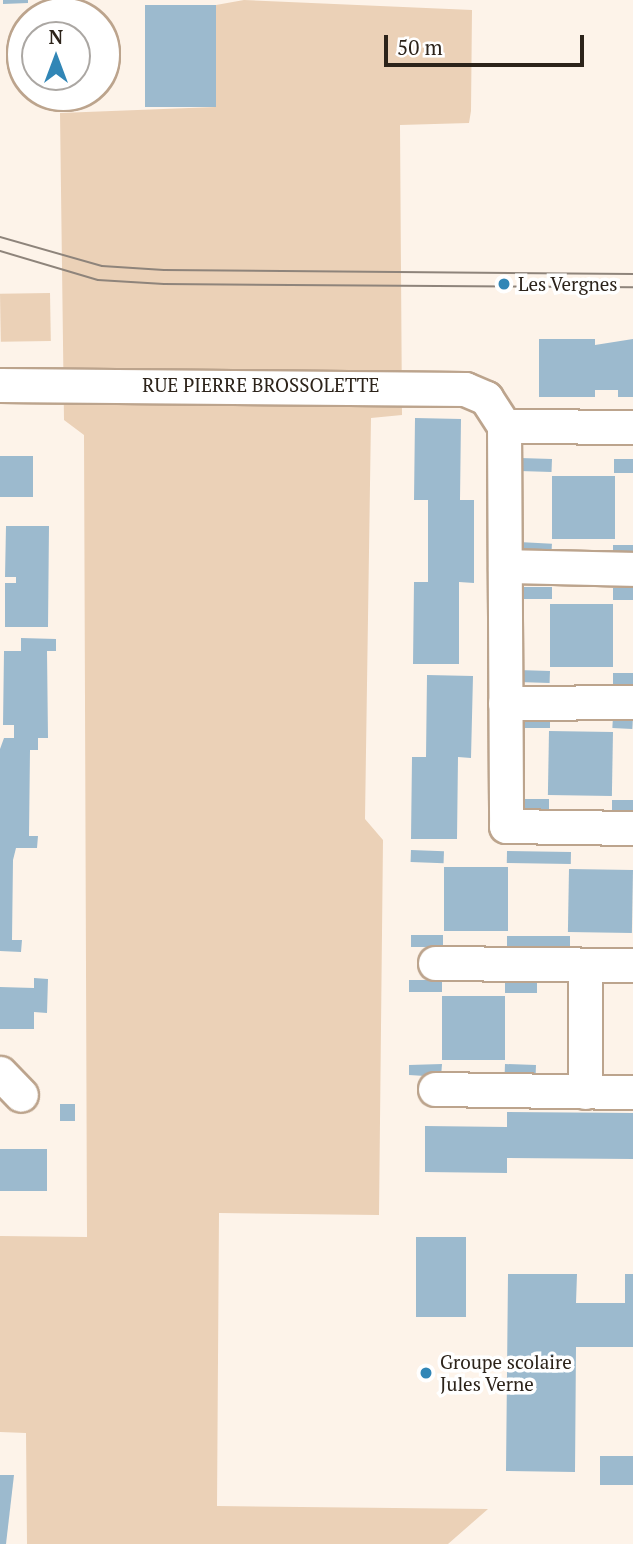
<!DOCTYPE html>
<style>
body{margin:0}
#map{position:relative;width:633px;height:1544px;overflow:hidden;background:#fdf3e9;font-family:"PT Serif",serif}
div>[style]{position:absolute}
.green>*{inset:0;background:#ebd1b7;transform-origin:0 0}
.building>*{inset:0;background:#9cbace;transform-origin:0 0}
.roads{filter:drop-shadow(2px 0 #bca48d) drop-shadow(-2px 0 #bca48d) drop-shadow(0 2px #bca48d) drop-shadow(0 -2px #bca48d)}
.minor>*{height:33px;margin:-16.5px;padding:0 16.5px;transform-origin:16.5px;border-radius:16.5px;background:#fff}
.minor>.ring{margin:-16.5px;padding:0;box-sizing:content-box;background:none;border:33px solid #fff;border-radius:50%}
.tram>*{height:2px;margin:-1px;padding:0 1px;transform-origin:1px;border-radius:1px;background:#8e847b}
.dots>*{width:19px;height:19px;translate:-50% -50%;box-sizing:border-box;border:4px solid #fff;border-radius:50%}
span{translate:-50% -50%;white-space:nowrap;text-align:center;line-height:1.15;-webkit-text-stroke:7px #fff;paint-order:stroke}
.poi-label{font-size:19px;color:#2c231a}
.left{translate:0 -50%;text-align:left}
.street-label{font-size:19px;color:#2c231a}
.north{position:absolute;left:21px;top:21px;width:70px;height:70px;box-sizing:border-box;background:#fff;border:2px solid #aba7a3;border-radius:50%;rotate:0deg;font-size:19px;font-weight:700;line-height:28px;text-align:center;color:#2c231a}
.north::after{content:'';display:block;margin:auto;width:24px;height:32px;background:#3186b6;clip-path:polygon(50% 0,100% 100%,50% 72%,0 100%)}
.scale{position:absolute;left:384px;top:35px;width:200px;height:32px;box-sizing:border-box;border:4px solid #2c231a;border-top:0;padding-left:9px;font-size:21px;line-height:24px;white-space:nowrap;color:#2c231a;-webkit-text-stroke:5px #fff;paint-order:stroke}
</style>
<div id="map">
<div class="green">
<div style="clip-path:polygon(244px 0,472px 10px,471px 111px,469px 123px,400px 125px,402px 415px,371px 418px,365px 819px,383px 840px,379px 1215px,219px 1213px,217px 1506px,488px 1509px,448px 1544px,27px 1544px,26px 1433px,0 1432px,0 1236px,87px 1237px,84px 435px,64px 420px,60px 113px,215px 107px,216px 5px)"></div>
<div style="left:50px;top:293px;width:48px;height:50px;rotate:89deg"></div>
</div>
<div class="building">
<div style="clip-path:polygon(3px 0,28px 0,28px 3px,3px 4px)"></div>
<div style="left:145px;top:5px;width:71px;height:102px"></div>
<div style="clip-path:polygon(539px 339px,595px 339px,595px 345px,633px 339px,633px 397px,618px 397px,618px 390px,595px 390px,595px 397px,539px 397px)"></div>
<div style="clip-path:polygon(415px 418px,461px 419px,460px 500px,474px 500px,474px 583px,459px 582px,459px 664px,413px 664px,414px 582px,428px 582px,428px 500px,414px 500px)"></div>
<div style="left:0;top:456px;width:33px;height:41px"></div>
<div style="left:520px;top:458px;width:32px;height:13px;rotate:2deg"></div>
<div style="left:614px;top:459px;width:19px;height:14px"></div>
<div style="left:552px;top:476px;width:63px;height:63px"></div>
<div style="clip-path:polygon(6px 526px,49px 526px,48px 627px,5px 627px,5px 583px,16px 583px,16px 577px,5px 577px)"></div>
<div style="left:519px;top:542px;width:33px;height:13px;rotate:3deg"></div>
<div style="left:613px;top:545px;width:20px;height:12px"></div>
<div style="left:519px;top:587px;width:33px;height:12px"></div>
<div style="left:613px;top:588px;width:20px;height:12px"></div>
<div style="left:550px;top:604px;width:63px;height:63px"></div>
<div style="clip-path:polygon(21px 638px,56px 639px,56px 651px,47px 651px,48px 738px,38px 738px,38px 750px,30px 750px,29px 836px,38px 836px,37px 848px,16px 848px,13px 860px,12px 940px,22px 940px,21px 952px,0 951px,0 749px,4px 738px,14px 738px,14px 725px,3px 725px,4px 651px,21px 651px)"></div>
<div style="left:518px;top:670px;width:32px;height:12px;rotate:2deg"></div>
<div style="left:613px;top:673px;width:20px;height:11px"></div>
<div style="clip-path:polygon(427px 675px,473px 676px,471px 758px,458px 757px,457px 839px,411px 839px,412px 757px,426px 757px)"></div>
<div style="left:517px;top:715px;width:33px;height:13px"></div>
<div style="left:613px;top:716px;width:20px;height:12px;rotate:3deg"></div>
<div style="left:549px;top:731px;width:64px;height:64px;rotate:1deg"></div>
<div style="left:516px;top:799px;width:33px;height:12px"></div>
<div style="left:612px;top:800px;width:21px;height:11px"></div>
<div style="left:411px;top:850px;width:33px;height:12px;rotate:2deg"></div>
<div style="left:507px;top:851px;width:64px;height:12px;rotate:1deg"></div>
<div style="left:444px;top:867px;width:64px;height:64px"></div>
<div style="left:569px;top:869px;width:64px;height:63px;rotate:1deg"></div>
<div style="left:411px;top:935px;width:32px;height:12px"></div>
<div style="left:507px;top:936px;width:63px;height:12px"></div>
<div style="clip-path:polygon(34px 978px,48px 979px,47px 1013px,34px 1012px,34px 1029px,0 1029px,0 987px,34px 988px)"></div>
<div style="left:409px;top:980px;width:33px;height:12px"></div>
<div style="left:505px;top:980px;width:32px;height:13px"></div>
<div style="left:442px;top:996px;width:63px;height:64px"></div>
<div style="clip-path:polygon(442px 1064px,441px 1077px,409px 1075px,409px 1065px)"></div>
<div style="left:505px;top:1064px;width:31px;height:13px;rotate:2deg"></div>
<div style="left:60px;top:1104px;width:15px;height:17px"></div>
<div style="clip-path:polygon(507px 1112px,633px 1113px,633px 1159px,507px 1158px,507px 1173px,425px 1172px,425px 1126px,507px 1127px)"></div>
<div style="left:0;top:1149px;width:47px;height:42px"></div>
<div style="left:416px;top:1237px;width:50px;height:80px"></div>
<div style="clip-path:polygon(508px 1274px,577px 1274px,576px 1303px,625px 1303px,625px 1274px,633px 1274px,633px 1347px,576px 1347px,575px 1472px,506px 1471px)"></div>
<div style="left:600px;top:1456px;width:33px;height:29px"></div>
<div style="clip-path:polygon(0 1475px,14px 1475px,6px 1544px,0 1544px)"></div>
</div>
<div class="roads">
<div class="minor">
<div class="ring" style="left:24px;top:15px;width:45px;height:45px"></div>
<div style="left:0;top:385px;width:465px;rotate:0.5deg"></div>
<div style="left:465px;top:389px;width:23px;rotate:23deg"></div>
<div style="left:486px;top:398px;width:33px;rotate:57deg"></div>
<div style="left:504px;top:426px;width:400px;rotate:89.7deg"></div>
<div style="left:506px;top:826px;width:127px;rotate:0.9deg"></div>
<div style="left:504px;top:426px;width:129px;rotate:0.4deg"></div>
<div style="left:505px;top:566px;width:128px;rotate:1.3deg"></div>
<div style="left:505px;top:703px;width:128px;rotate:-0.4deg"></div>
<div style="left:435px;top:963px;width:198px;rotate:0.6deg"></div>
<div style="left:0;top:1073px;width:30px;rotate:46deg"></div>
<div style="left:435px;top:1089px;width:198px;rotate:0.9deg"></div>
<div style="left:585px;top:1092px;width:127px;rotate:-90deg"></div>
</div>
</div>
<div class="tram">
<div style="left:0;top:237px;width:106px;rotate:15.9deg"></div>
<div style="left:102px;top:266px;width:62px;rotate:3.7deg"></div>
<div style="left:164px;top:270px;width:469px;rotate:0.5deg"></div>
<div style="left:0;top:251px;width:102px;rotate:16.5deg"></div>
<div style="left:98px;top:280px;width:66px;rotate:3.5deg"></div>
<div style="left:164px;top:284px;width:469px;rotate:0.4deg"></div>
</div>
<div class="dots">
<div style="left:504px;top:284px;background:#3186b6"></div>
<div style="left:426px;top:1373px;background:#3186b6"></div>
</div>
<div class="poi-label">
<span class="left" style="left:518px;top:284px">Les Vergnes</span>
<span class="left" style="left:440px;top:1373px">Groupe scolaire<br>Jules Verne</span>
</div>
<div class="street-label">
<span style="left:261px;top:385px">RUE PIERRE BROSSOLETTE</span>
</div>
<div class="north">N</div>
<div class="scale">50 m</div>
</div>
